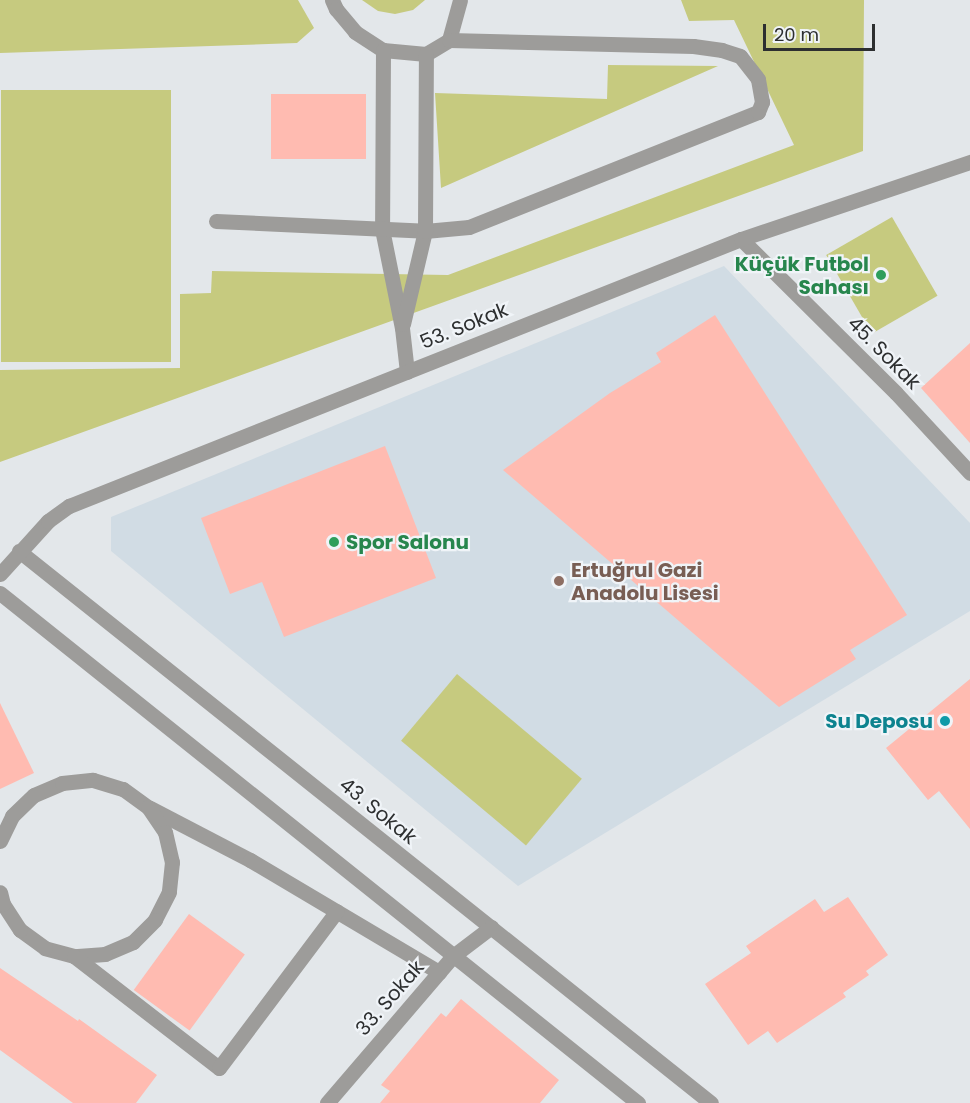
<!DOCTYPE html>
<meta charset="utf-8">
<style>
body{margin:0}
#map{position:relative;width:970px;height:1103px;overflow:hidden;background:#e3e7ea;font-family:Poppins,sans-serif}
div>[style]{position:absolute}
.built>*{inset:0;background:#d1dce4}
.green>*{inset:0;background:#c6ca7f;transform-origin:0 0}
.building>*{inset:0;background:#ffbbb1;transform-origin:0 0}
.service>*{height:15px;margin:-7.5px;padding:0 7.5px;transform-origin:7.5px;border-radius:7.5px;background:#9d9c9a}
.minor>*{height:15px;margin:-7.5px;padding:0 7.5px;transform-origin:7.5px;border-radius:7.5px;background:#9d9c9a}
.dots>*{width:16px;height:16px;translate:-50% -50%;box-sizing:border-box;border:3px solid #f0f4f8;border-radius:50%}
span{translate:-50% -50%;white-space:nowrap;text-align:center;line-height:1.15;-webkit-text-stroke:4.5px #f0f4f8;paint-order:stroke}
.leisure-label{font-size:20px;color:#27864d;font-weight:700}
.right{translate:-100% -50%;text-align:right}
.left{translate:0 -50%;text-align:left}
.street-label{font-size:20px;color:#2d2f30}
.education-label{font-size:20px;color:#785e54;font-weight:700}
.culture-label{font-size:20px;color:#0d838f;font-weight:700}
.scale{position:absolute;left:763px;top:24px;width:112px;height:27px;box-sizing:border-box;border:3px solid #2d2f30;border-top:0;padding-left:8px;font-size:18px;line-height:21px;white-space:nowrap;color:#2d2f30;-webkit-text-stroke:4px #f0f4f8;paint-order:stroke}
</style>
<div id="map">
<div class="built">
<div style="clip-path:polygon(724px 266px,970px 523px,970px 611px,518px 886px,111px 551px,111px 517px)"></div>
</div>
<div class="green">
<div style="clip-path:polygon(0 0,298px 0,314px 28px,297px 43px,0 53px)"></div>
<div style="clip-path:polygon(362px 0,425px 0,413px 10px,395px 14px,378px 11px)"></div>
<div style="clip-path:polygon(681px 0,864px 0,863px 151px,0 462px,0 370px,180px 368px,180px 294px,211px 293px,212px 271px,448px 275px,794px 145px,734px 20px,689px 21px)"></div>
<div style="clip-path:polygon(608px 65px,718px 66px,441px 188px,435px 93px,607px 99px)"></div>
<div style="left:1px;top:90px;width:170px;height:272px"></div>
<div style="left:892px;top:217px;width:91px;height:76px;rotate:60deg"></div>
<div style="left:457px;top:674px;width:163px;height:87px;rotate:40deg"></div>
</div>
<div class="building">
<div style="left:271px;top:94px;width:95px;height:65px"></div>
<div style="clip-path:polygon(715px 315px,907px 615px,850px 650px,856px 659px,779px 707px,503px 470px,610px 393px,661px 362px,656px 353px)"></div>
<div style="clip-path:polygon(970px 343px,970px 443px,921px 388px)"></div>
<div style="clip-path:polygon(385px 446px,436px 578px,284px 637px,262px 582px,230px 594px,201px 518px)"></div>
<div style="clip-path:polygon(970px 679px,970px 829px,939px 791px,928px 800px,886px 748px)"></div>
<div style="clip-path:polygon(0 703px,34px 773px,0 789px)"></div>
<div style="clip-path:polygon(848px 897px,888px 955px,866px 971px,869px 975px,843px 993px,846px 997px,777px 1043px,768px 1031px,748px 1045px,705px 984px,751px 953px,746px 946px,815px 899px,824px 912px)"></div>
<div style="left:189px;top:914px;width:69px;height:94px;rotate:36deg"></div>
<div style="clip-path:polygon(0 968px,78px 1021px,79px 1019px,157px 1075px,136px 1103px,73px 1103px,0 1050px)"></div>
<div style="clip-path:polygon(461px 999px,559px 1080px,540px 1103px,380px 1103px,390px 1091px,381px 1085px,441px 1013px,446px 1017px)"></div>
</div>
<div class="service">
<div style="left:332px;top:0;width:10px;rotate:66deg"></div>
<div style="left:336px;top:9px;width:30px;rotate:50deg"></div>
<div style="left:355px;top:32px;width:33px;rotate:33deg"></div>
<div style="left:383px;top:50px;width:43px;rotate:5.3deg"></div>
<div style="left:426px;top:54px;width:27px;rotate:-31deg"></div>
<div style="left:449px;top:40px;width:41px;rotate:-74.6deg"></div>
<div style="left:383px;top:50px;width:179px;rotate:90.3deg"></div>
<div style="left:382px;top:229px;width:101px;rotate:78.6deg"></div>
<div style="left:402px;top:328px;width:44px;rotate:83.5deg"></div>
<div style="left:216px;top:221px;width:209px;rotate:2.7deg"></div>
<div style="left:425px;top:231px;width:44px;rotate:-5.2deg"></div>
<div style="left:469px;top:227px;width:311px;rotate:-21.7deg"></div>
<div style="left:758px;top:112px;width:11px;rotate:-68deg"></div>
<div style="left:762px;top:102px;width:23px;rotate:-100deg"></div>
<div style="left:758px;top:79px;width:29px;rotate:-128deg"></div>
<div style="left:740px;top:56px;width:19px;rotate:-162deg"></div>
<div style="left:722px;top:50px;width:29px;rotate:-172deg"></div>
<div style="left:693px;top:46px;width:244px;rotate:-178.6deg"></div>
<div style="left:403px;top:324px;width:96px;rotate:-76.7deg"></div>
<div style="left:425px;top:231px;width:177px;rotate:-89.7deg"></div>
<div style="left:150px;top:808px;width:113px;rotate:27.5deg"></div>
<div style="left:250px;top:860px;width:220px;rotate:30.7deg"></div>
<div style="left:0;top:841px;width:28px;rotate:-64deg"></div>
<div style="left:12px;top:816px;width:30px;rotate:-44deg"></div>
<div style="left:34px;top:795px;width:30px;rotate:-23deg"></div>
<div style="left:62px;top:783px;width:31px;rotate:-6deg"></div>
<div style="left:93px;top:780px;width:31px;rotate:17deg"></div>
<div style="left:123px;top:789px;width:31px;rotate:36deg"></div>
<div style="left:148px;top:807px;width:30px;rotate:56deg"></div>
<div style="left:165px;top:832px;width:31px;rotate:77deg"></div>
<div style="left:172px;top:862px;width:30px;rotate:96deg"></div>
<div style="left:169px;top:892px;width:31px;rotate:117deg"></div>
<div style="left:155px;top:920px;width:31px;rotate:135deg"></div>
<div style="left:133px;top:942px;width:30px;rotate:157deg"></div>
<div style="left:105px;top:954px;width:31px;rotate:176deg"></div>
<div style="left:74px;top:956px;width:30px;rotate:-165deg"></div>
<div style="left:45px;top:948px;width:31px;rotate:-144deg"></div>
<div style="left:20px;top:930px;width:31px;rotate:-123deg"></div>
<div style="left:3px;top:904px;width:12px;rotate:-104deg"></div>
<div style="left:74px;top:956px;width:183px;rotate:37.7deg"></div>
<div style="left:219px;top:1068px;width:196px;rotate:-53.1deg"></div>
</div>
<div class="minor">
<div style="left:741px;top:239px;width:218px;rotate:44.8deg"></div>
<div style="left:896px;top:393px;width:109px;rotate:47.2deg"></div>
<div style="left:19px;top:551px;width:885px;rotate:38.58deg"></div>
<div style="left:0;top:574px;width:72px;rotate:-47.8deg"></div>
<div style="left:48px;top:521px;width:26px;rotate:-36deg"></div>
<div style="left:69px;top:506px;width:723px;rotate:-21.67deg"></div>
<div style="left:741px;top:239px;width:242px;rotate:-18.6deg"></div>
<div style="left:0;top:593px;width:817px;rotate:38.64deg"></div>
<div style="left:327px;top:1103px;width:194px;rotate:-49.4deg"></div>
<div style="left:453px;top:956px;width:48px;rotate:-37.3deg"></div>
</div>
<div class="dots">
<div style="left:881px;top:275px;background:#2e9e5b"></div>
<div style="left:334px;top:542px;background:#2e9e5b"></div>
<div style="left:559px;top:581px;background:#8d6e63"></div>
<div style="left:945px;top:721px;background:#0f9aa8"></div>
</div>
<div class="leisure-label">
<span class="right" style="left:869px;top:276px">Küçük Futbol<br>Sahası</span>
<span class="left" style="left:346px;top:542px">Spor Salonu</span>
</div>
<div class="street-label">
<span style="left:464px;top:326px;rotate:-22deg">53. Sokak</span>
<span style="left:884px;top:353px;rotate:45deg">45. Sokak</span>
<span style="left:378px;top:811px;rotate:39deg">43. Sokak</span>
<span style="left:390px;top:998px;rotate:-49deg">33. Sokak</span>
</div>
<div class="education-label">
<span class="left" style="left:571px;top:582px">Ertuğrul Gazi<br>Anadolu Lisesi</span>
</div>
<div class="culture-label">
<span class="right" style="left:933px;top:721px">Su Deposu</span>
</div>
<div class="scale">20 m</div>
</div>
